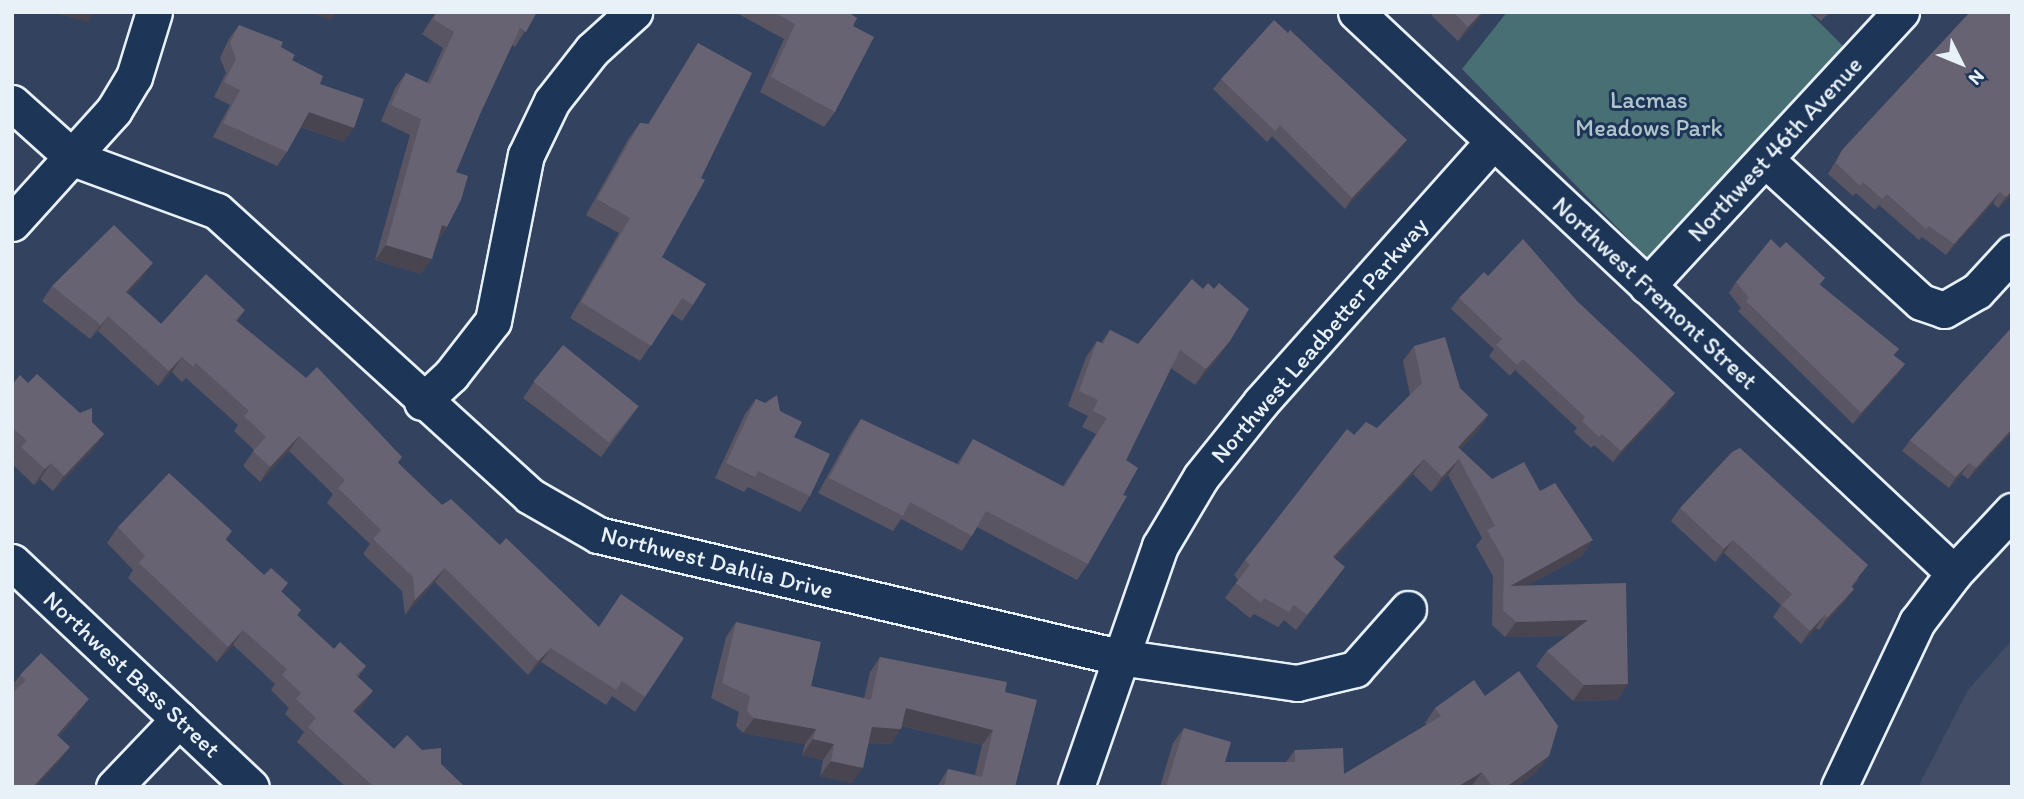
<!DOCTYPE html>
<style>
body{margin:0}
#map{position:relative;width:2024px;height:799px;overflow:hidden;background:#33435f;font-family:Itim,sans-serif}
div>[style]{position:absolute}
.built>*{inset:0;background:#434d65}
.green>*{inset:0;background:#486f73}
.roads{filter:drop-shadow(2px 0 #e8f1f8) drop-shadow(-2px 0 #e8f1f8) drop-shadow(0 2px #e8f1f8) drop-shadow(0 -2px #e8f1f8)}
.minor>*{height:35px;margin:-17.5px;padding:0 17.5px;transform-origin:17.5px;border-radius:17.5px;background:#1d3557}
.wall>*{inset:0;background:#595563}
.shaded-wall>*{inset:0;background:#484550}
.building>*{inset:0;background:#676373;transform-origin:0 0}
span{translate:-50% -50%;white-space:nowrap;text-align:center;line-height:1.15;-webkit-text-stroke:6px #1d3557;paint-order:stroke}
.park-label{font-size:24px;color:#b0c4c9}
.street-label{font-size:24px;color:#e8f1f8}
.frame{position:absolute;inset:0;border:14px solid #e8f1f8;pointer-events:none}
.north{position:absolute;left:1926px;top:28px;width:70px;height:70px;-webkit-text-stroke:5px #1d3557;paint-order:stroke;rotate:133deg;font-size:19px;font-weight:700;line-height:28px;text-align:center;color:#e8f1f8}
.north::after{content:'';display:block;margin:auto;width:24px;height:32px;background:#e8f1f8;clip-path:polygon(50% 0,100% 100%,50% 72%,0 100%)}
</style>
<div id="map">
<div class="built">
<div style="clip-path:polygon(2012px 640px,2012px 787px,1918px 787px,1968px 690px)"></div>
</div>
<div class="green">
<div style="clip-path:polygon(1507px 12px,1809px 12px,1846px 49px,1651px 262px,1462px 69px)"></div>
</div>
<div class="roads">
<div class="minor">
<div style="left:1356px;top:12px;width:820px;rotate:43.17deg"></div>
<div style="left:12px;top:103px;width:82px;rotate:42deg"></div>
<div style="left:73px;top:158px;width:153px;rotate:20.2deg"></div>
<div style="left:217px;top:211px;width:423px;rotate:42.3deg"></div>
<div style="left:530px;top:496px;width:78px;rotate:29.8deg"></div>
<div style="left:598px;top:535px;width:535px;rotate:13.18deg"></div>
<div style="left:1119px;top:657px;width:180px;rotate:8.3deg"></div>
<div style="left:1297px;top:683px;width:60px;rotate:-13.6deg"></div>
<div style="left:1355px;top:669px;width:80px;rotate:-48.5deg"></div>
<div style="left:1766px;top:160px;width:210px;rotate:42.5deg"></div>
<div style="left:1921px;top:302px;width:24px;rotate:19deg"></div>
<div style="left:1944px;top:310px;width:38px;rotate:-30deg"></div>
<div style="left:1977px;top:291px;width:52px;rotate:-47.4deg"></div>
<div style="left:12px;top:223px;width:152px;rotate:-47.9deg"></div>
<div style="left:114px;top:110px;width:39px;rotate:-59deg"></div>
<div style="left:134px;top:77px;width:68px;rotate:-72.9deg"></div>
<div style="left:1647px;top:286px;width:374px;rotate:-47.2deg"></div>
<div style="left:422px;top:402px;width:40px;rotate:-43deg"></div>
<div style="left:451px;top:375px;width:68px;rotate:-52.1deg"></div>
<div style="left:493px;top:321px;width:169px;rotate:-78.8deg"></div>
<div style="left:526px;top:155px;width:60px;rotate:-64.3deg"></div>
<div style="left:552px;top:101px;width:65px;rotate:-51.9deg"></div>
<div style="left:592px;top:50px;width:57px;rotate:-42.1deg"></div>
<div style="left:12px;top:562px;width:328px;rotate:43.3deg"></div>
<div style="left:114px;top:787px;width:94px;rotate:-46.3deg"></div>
<div style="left:1076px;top:787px;width:255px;rotate:-70.8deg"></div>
<div style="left:1160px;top:546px;width:80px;rotate:-59.3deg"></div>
<div style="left:1201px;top:477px;width:96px;rotate:-51.3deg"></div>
<div style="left:1261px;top:402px;width:348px;rotate:-48.3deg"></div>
<div style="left:1839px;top:787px;width:183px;rotate:-64.7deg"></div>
<div style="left:1917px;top:622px;width:61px;rotate:-52.9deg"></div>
<div style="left:1954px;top:573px;width:85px;rotate:-46.9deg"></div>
</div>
</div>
<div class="wall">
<div style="clip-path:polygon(436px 12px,537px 12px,515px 47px,512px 45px,480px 114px,456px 172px,447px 227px,438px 240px,421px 274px,375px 260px,410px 135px,381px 121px,395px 88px,406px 73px,427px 83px,443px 48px,422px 34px)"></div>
<div style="clip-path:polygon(735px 12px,848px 12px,853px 26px,835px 112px,824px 127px,760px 92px,784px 39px)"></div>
<div style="clip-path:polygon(1430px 12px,1485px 12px,1458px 41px,1433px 17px)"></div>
<div style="clip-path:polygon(1810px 12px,1830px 12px,1821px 21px)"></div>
<div style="clip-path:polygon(239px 25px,281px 47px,292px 60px,320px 84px,344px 142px,301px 127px,287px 152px,277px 166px,213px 137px,230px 105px,214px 97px,226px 73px,220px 58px,229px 39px)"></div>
<div style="clip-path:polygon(698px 43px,662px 257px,693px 305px,682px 321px,672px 314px,640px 361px,570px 318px,619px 233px,586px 215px,629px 138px,640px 123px,648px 124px,688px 59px)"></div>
<div style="clip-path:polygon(1221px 79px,1399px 151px,1345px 209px,1272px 136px,1267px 142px,1213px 89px)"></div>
<div style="clip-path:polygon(1842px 150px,2012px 195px,1998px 208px,1993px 203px,1946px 255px,1922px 237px,1919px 240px,1879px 205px,1875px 210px,1856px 193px,1853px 196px,1828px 174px)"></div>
<div style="clip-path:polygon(1780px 248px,1825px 278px,1820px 285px,1899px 349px,1894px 355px,1905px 364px,1897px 375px,1853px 424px,1738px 311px,1741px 308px,1729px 293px,1736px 282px)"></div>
<div style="clip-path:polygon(1488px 276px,1668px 404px,1613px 462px,1594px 445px,1591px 448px,1574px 432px,1577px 428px,1515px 370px,1510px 376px,1489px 356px,1494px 349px,1451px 309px,1459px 298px)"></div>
<div style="clip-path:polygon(143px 277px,128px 293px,161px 324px,245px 310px,237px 321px,402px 457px,398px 463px,645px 697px,635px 712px,612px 696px,606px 705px,541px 662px,528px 675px,435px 582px,405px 615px,402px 591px,363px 554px,370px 544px,327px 503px,333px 494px,289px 451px,260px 482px,243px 466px,254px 450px,234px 431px,238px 425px,186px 378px,182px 382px,172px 372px,158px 386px,98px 331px,90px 339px,42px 301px,52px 286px)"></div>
<div style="clip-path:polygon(1110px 330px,1138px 344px,1219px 357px,1195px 385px,1171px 368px,1126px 460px,1123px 495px,1088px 564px,1077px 580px,977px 527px,962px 551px,901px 519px,893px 531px,818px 493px,850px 435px,861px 419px,957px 464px,973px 439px,1063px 486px,1096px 434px,1082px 427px,1088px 416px,1068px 406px,1086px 357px,1097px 341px,1101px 343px)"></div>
<div style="clip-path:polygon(1414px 346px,1488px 415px,1478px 431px,1460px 449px,1492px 479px,1540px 491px,1582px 556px,1528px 585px,1628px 684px,1617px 700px,1573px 701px,1536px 666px,1547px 651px,1567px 636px,1505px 637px,1492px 625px,1493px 576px,1476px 546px,1482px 538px,1448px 475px,1431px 492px,1413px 474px,1335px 558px,1334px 582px,1296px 630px,1284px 620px,1278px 627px,1254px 614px,1250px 618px,1225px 598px,1238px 580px,1234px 575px,1245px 560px,1354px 435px,1377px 428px,1410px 395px,1403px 361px)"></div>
<div style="clip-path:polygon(534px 382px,639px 406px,601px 457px,523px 398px)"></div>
<div style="clip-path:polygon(28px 383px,80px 413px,104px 434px,93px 449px,53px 491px,40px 479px,34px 485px,12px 464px,12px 460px,15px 456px,12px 453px,12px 385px)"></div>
<div style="clip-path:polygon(756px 399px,780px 411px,810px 496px,800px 512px,748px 487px,744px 492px,715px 478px,745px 414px)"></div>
<div style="clip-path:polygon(2012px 432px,1968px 479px,1962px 474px,1949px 488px,1902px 451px,1910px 440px)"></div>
<div style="clip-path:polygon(1680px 508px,1859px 578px,1852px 587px,1854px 589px,1845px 601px,1819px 630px,1816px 628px,1801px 644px,1773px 617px,1781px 605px,1724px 553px,1715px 562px,1671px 521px)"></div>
<div style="clip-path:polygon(118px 527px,232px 531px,226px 540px,264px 575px,288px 583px,281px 592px,301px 610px,297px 615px,334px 649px,366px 666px,358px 677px,373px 691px,362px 706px,355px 713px,394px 749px,422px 750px,441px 764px,465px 787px,346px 787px,297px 742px,304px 732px,285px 714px,289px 708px,271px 690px,275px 684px,233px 645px,217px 662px,128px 578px,133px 570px,107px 543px)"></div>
<div style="clip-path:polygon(736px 622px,811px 686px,864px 698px,870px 672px,880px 657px,1005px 692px,1015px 787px,937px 787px,948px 769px,975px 775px,982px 745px,902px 726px,891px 744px,869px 743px,852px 783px,820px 776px,823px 760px,802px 755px,805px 744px,743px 733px,736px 726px,739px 712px,711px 698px,726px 637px)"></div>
<div style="clip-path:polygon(20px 675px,78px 714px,59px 736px,59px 762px,12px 693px,12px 686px)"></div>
<div style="clip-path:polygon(1435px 708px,1538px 771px,1517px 787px,1160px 787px,1173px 743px,1184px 728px,1225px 762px,1286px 762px,1295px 750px,1344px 774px,1426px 725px,1425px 723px)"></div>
</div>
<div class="shaded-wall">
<div style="clip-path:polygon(51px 12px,95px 12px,88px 22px)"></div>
<div style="clip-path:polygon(308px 12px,336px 12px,331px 20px)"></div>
<div style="clip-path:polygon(1482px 12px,1485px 12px,1458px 41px,1468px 27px)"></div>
<div style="clip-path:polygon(309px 112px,354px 128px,344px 142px,299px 126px)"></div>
<div style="clip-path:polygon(1407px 140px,1399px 151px,1345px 209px,1352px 198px)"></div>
<div style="clip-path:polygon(2012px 191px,2012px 195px,1998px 208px,2006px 197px)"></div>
<div style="clip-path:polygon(2000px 192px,1993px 203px,1946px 255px,1954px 244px)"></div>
<div style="clip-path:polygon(442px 225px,447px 227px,436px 242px)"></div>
<div style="clip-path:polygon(386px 245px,432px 259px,421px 274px,375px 260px)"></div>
<div style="clip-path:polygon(153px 263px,143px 277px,116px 306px,126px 292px)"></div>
<div style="clip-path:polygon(108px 316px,98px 331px,90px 339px,101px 325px)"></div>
<div style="clip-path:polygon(1230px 341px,1219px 357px,1195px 385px,1206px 369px)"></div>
<div style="clip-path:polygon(182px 357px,172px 372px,158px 386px,169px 371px)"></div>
<div style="clip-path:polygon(1905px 364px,1897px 375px,1853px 424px,1861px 413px)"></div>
<div style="clip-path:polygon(1675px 393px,1668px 404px,1613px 462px,1621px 451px)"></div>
<div style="clip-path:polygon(1488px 415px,1478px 431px,1447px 463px,1458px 447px)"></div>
<div style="clip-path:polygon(2012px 429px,2012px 432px,1968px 479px,1976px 468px)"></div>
<div style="clip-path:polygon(104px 434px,93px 449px,53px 491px,64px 476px)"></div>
<div style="clip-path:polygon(299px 436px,289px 451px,260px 482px,270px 467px)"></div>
<div style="clip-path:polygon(1424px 459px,1413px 474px,1322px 572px,1333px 557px)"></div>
<div style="clip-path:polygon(1459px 459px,1448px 475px,1431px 492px,1442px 477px)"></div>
<div style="clip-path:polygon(51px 463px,40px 479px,34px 485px,45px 469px)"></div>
<div style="clip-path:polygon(1969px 463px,1962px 474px,1949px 488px,1956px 477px)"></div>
<div style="clip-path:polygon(1593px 540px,1582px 556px,1503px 599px,1510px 586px)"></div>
<div style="clip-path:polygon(1733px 540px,1724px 553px,1715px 562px,1724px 549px)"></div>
<div style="clip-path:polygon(1345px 567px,1334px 582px,1296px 630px,1307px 615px)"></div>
<div style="clip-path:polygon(445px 568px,435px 582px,405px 615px,415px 600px)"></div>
<div style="clip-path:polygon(1854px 589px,1845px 601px,1819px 630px,1827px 618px)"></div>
<div style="clip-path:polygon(1825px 615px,1816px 628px,1801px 644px,1810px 631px)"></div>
<div style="clip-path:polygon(1588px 620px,1578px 636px,1505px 637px,1516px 622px)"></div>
<div style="clip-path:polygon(243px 630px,233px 645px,217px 662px,228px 647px)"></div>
<div style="clip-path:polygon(551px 648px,541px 662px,528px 675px,538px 661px)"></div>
<div style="clip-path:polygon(1628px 684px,1617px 700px,1573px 701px,1584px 685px)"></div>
<div style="clip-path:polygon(373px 691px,362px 706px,343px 727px,353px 711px)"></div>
<div style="clip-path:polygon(89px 699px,78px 714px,46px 750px,57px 735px)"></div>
<div style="clip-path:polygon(906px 708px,993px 730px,982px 745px,895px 724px)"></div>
<div style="clip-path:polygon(754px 718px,816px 729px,805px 744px,743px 733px)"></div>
<div style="clip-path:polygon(872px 727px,901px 729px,891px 744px,861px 742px)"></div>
<div style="clip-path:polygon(813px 739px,834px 744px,823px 760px,802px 755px)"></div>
<div style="clip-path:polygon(70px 747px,59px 762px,36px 787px,33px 787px)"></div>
<div style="clip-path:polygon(1549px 756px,1538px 771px,1517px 787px,1506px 787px)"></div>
<div style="clip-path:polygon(831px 761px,863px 768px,852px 783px,820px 776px)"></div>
<div style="clip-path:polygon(1482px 772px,1471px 787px,1457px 787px)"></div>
</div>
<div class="building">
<div style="clip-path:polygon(437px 12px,537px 12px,526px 32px,520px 28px,480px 114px,456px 172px,468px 176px,461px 200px,447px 227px,442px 225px,432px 259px,386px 245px,421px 119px,391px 105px,406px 73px,430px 84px,454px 32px,433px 19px)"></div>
<div style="clip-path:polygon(774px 12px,848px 12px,857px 18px,853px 26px,874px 37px,835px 112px,771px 77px,795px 24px)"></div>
<div style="clip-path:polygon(1453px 12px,1482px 12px,1468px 27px)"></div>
<div style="clip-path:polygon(1970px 12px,2012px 12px,2012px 191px,2006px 197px,2000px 192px,1954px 244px,1929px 226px,1926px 229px,1887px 194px,1882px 199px,1863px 182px,1860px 186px,1836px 163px,1842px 150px)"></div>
<div style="clip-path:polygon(1274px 20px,1288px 33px,1290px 30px,1407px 140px,1352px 198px,1280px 125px,1275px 131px,1221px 79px)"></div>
<div style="clip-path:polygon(239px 25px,283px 42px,281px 47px,295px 55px,292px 60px,323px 76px,320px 84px,364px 99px,354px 128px,309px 112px,287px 152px,223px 123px,240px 90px,224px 82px,236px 59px,230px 43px)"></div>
<div style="clip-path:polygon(698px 43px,752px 73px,701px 178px,705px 180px,662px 257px,706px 284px,693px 305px,682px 298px,651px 346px,581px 302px,630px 218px,597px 199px,640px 123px,649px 124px)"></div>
<div style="clip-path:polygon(114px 225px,153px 263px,126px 292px,161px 324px,206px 274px,245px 310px,235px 320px,306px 378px,317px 367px,402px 457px,397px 462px,442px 505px,451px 499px,500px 545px,506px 538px,599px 627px,621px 594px,684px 638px,645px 697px,622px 681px,616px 690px,551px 648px,538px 661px,445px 568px,415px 600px,413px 577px,373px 539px,381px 530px,338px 488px,345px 480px,299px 436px,270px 467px,253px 451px,266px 437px,244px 416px,249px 411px,196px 363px,193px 367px,182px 357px,169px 371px,108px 316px,101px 325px,52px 286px)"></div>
<div style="clip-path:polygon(1523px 239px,1577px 301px,1675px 393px,1621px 451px,1602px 434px,1599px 437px,1582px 421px,1585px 417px,1523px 359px,1517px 365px,1496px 345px,1502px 339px,1459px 298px,1484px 272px,1488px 276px)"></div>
<div style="clip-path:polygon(1771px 239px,1780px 248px,1786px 242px,1825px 278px,1819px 284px,1899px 349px,1893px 355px,1905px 364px,1861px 413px,1746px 301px,1749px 298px,1736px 282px)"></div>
<div style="clip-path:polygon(1192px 279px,1203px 289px,1208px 283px,1214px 289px,1219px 283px,1249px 309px,1230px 341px,1206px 369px,1180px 350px,1126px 460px,1138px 468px,1123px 495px,1127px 496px,1088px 564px,986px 511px,972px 536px,910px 502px,903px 516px,829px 478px,861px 419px,959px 465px,973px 439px,1064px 487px,1107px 418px,1093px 411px,1098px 400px,1079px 391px,1097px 341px,1103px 344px,1110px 330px,1138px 344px)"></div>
<div style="clip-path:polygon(2012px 327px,2012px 429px,1976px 468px,1969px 463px,1956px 477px,1910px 440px)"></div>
<div style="clip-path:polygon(1445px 337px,1460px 388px,1488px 415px,1458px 447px,1492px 479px,1524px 462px,1540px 491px,1555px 483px,1593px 540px,1510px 586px,1626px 583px,1628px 684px,1584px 685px,1547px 651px,1588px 620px,1516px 622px,1503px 610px,1504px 560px,1487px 530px,1495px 526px,1459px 459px,1442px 477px,1424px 459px,1333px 557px,1345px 567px,1307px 615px,1294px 605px,1289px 612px,1264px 598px,1261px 603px,1236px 583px,1250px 565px,1245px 560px,1347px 429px,1354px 435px,1366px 422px,1377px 428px,1422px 383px,1414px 346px)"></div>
<div style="left:563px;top:345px;width:97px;height:47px;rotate:39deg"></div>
<div style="clip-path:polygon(37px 374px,80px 413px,92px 408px,92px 422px,104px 434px,64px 476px,51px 463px,45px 469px,21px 447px,27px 441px,12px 427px,12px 385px,20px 375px,28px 383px)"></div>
<div style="clip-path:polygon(777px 395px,780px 411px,802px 422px,794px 437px,830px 454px,810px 496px,758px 471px,755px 477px,726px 463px,756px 399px,765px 403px)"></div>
<div style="clip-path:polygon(1740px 448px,1868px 565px,1851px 586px,1854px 589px,1827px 618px,1825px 615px,1810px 631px,1782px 605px,1792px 594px,1733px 540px,1724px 549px,1680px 508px,1732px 452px)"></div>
<div style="clip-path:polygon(169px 473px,232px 531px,225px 539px,264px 575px,271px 568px,288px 583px,281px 591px,301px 610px,297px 615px,334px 649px,340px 642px,366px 666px,356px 675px,373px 691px,353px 711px,394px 749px,407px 735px,422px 750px,441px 748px,441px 764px,465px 787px,374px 787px,308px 727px,316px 718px,296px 699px,301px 693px,282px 675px,287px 669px,243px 630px,228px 647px,139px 563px,145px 556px,118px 527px)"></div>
<div style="clip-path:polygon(736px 622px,821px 642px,811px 686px,871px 700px,880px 657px,1007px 682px,1005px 692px,1037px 700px,1015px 787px,944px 787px,948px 769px,982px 777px,993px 730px,906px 708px,901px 729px,872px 727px,863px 768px,831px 761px,834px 744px,813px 739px,816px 729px,754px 718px,747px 711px,750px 696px,722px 683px)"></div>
<div style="clip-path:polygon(41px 653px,89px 699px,57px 735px,70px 747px,33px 787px,12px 787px,12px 694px,26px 680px,20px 675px)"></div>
<div style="clip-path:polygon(1519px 671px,1558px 726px,1549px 756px,1506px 787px,1493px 787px,1482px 772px,1457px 787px,1166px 787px,1184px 728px,1231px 742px,1225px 762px,1295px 762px,1295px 750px,1343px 748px,1344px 774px,1441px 716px,1435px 708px,1474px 680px,1485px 696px)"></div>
</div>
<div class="park-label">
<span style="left:1649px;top:114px">Lacmas<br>Meadows Park</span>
</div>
<div class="street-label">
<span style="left:1775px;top:149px;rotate:-47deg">Northwest 46th Avenue</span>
<span style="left:1655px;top:293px;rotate:43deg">Northwest Fremont Street</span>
<span style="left:1319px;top:340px;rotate:-49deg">Northwest Leadbetter Parkway</span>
<span style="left:717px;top:562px;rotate:14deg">Northwest Dahlia Drive</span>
<span style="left:132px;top:674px;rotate:43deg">Northwest Bass Street</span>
</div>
<div class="frame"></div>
<div class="north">N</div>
</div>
